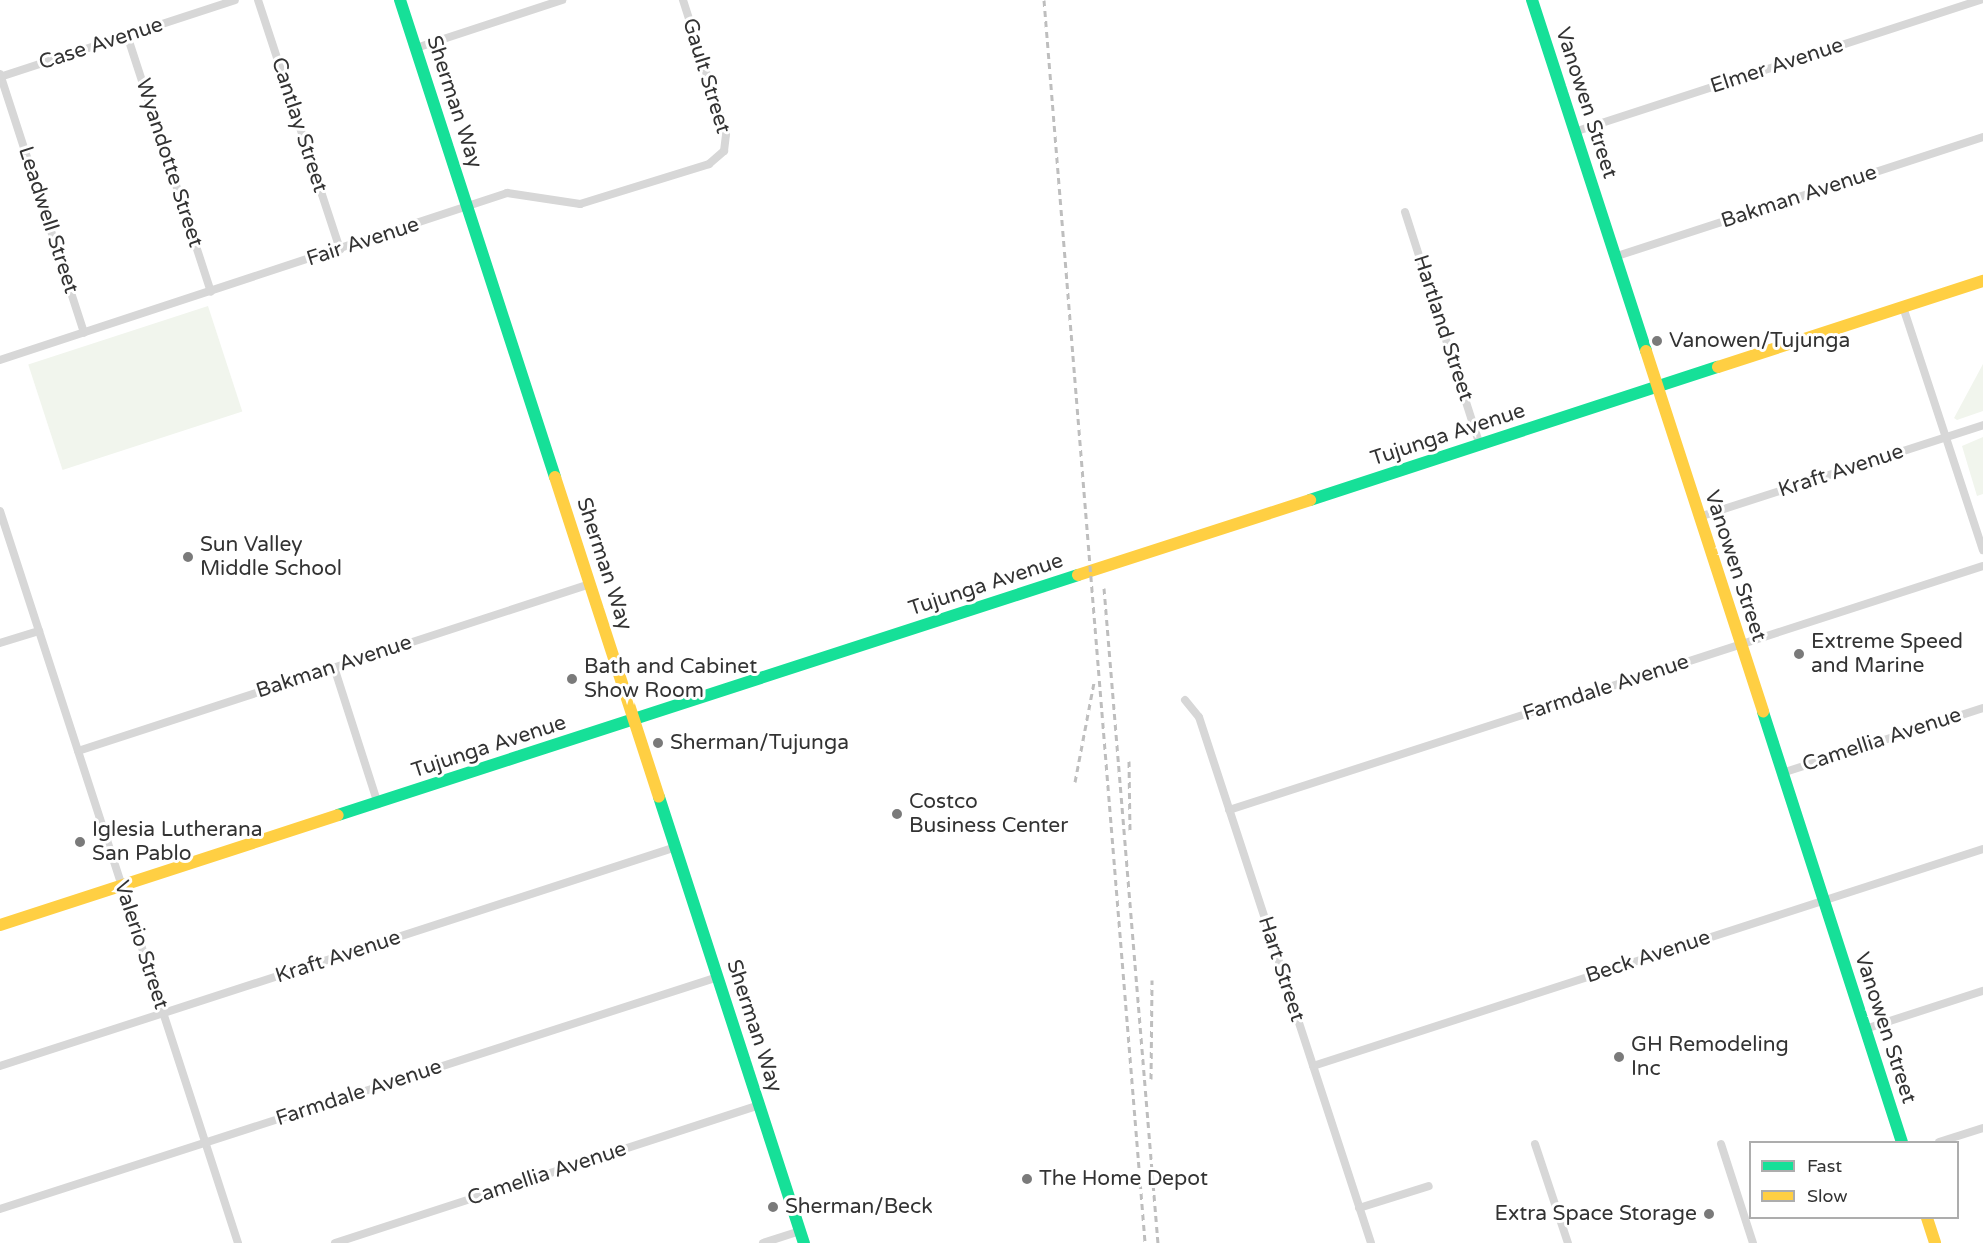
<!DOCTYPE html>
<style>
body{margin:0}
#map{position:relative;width:1983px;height:1243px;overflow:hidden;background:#fff;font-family:"Varela Round",sans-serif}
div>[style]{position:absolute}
.green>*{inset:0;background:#f1f5ed;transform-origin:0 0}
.street>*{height:8px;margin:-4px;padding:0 4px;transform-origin:4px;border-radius:4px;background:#d7d7d7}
.fast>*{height:12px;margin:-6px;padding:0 6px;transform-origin:6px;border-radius:6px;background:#16e098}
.slow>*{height:12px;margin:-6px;padding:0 6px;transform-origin:6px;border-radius:6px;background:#ffcf43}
.rail>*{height:3px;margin-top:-1.5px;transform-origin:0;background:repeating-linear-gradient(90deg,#bebebe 0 6px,transparent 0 10.5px)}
.dots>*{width:16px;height:16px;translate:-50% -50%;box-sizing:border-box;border:3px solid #fff;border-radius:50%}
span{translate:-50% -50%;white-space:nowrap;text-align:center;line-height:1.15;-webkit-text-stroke:6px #fff;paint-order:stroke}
.street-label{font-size:21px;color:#333}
.poi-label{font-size:21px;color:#333}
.left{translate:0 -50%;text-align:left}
.right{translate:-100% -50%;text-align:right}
.legend{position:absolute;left:1749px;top:1141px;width:210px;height:78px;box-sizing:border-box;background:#fff;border:2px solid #adadad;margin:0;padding:8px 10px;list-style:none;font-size:18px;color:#333}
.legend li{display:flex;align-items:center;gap:12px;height:30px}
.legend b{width:30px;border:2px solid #adadad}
</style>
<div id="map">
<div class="green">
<div style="left:208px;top:306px;width:111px;height:189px;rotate:72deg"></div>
<div style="clip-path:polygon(1983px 364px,1983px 411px,1957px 420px,1954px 418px)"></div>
<div style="clip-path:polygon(1983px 437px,1983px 494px,1977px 496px,1962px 446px)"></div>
</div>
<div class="street">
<div style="left:258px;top:0;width:263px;rotate:71.8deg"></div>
<div style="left:127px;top:35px;width:270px;rotate:71.9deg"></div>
<div style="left:416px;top:48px;width:154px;rotate:-18.2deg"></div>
<div style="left:0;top:74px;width:272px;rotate:72deg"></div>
<div style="left:0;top:77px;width:247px;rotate:-18.1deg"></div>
<div style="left:1574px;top:132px;width:427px;rotate:-18deg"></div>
<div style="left:1405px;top:212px;width:245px;rotate:72.2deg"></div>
<div style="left:1614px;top:257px;width:388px;rotate:-18deg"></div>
<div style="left:1903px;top:307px;width:256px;rotate:71.8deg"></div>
<div style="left:0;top:360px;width:534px;rotate:-18.23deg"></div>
<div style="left:507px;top:193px;width:74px;rotate:8.6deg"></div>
<div style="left:580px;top:204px;width:135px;rotate:-17.2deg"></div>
<div style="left:709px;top:164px;width:20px;rotate:-41deg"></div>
<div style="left:724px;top:151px;width:17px;rotate:-83deg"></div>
<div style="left:726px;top:134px;width:141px;rotate:-107.8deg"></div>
<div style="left:0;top:511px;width:770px;rotate:71.99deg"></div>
<div style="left:1699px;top:517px;width:299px;rotate:-17.9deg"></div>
<div style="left:0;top:643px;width:41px;rotate:-17.1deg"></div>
<div style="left:334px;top:667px;width:144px;rotate:72.2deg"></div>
<div style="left:1185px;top:700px;width:22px;rotate:51deg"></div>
<div style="left:1199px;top:717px;width:553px;rotate:71.89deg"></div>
<div style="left:78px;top:751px;width:539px;rotate:-18.06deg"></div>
<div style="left:1782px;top:773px;width:211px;rotate:-17.9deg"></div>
<div style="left:1229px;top:810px;width:792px;rotate:-17.93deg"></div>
<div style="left:1865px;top:1029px;width:124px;rotate:-17.9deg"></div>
<div style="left:0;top:1066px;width:711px;rotate:-17.95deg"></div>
<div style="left:1313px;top:1066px;width:704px;rotate:-17.95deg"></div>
<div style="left:1939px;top:1142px;width:46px;rotate:-17.7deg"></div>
<div style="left:1535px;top:1144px;width:104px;rotate:71.6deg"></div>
<div style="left:1721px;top:1144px;width:104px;rotate:72.1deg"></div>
<div style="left:1359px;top:1208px;width:73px;rotate:-17.4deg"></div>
<div style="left:0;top:1209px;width:755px;rotate:-17.91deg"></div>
<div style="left:335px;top:1243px;width:446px;rotate:-18deg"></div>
<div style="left:763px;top:1243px;width:39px;rotate:-18deg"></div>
</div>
<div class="fast">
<div style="left:400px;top:0;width:502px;rotate:72deg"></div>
<div style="left:1532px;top:0;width:369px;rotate:72deg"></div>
<div style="left:1310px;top:500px;width:429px;rotate:-18.1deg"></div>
<div style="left:1763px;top:712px;width:452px;rotate:72.1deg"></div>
<div style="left:659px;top:797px;width:469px;rotate:72deg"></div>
<div style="left:338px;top:815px;width:778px;rotate:-17.97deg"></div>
</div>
<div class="slow">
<div style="left:1646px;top:351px;width:379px;rotate:72deg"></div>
<div style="left:1718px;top:367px;width:279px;rotate:-18deg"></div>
<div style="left:555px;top:477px;width:336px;rotate:72deg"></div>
<div style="left:1078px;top:575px;width:244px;rotate:-17.9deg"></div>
<div style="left:0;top:925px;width:355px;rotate:-18deg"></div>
<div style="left:1927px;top:1218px;width:26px;rotate:72deg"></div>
</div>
<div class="rail">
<div style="left:1044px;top:0;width:1247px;rotate:85.35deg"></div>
<div style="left:1104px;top:588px;width:657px;rotate:85.29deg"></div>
<div style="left:1129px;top:761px;width:69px;rotate:89.2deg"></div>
<div style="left:1075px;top:782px;width:102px;rotate:-79.2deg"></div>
<div style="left:1151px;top:1079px;width:99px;rotate:-89.4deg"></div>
</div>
<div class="dots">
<div style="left:1657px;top:341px;background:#7a7a7a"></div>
<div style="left:188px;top:557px;background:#7a7a7a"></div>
<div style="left:1799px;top:654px;background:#7a7a7a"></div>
<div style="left:572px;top:679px;background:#7a7a7a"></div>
<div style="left:658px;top:743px;background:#7a7a7a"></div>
<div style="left:897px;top:814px;background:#7a7a7a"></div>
<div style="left:80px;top:842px;background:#7a7a7a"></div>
<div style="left:1619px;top:1057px;background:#7a7a7a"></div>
<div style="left:1027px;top:1179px;background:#7a7a7a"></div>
<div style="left:773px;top:1207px;background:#7a7a7a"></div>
<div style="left:1709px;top:1214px;background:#7a7a7a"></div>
</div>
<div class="street-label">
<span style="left:101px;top:44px;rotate:-18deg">Case Avenue</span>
<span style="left:1777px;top:66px;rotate:-18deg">Elmer Avenue</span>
<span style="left:706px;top:76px;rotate:73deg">Gault Street</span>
<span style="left:454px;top:102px;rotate:72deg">Sherman Way</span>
<span style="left:1586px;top:103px;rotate:72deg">Vanowen Street</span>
<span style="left:299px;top:125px;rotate:72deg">Cantlay Street</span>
<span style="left:169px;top:163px;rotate:72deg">Wyandotte Street</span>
<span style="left:1799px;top:197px;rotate:-18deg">Bakman Avenue</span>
<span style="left:48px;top:220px;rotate:72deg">Leadwell Street</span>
<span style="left:363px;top:242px;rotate:-18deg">Fair Avenue</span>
<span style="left:1443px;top:328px;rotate:72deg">Hartland Street</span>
<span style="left:1448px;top:435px;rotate:-18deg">Tujunga Avenue</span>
<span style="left:1841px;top:471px;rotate:-18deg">Kraft Avenue</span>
<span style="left:604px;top:564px;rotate:72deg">Sherman Way</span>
<span style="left:1735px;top:566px;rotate:72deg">Vanowen Street</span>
<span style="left:986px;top:585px;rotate:-18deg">Tujunga Avenue</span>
<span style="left:334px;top:667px;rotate:-18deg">Bakman Avenue</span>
<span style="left:1606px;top:688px;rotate:-18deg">Farmdale Avenue</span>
<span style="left:1882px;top:740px;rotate:-18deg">Camellia Avenue</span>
<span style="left:489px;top:747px;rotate:-18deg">Tujunga Avenue</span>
<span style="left:141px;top:945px;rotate:72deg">Valerio Street</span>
<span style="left:338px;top:957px;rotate:-18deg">Kraft Avenue</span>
<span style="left:1648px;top:957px;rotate:-18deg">Beck Avenue</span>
<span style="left:1281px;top:969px;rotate:72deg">Hart Street</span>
<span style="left:754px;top:1026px;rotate:72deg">Sherman Way</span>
<span style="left:1885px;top:1028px;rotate:72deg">Vanowen Street</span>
<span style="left:359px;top:1093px;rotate:-18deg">Farmdale Avenue</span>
<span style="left:547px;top:1174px;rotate:-18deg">Camellia Avenue</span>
</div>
<div class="poi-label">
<span class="left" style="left:1669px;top:341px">Vanowen/Tujunga</span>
<span class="left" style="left:200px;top:557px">Sun Valley<br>Middle School</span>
<span class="left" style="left:1811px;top:654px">Extreme Speed<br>and Marine</span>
<span class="left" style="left:584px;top:679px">Bath and Cabinet<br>Show Room</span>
<span class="left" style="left:670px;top:743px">Sherman/Tujunga</span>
<span class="left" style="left:909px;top:814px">Costco<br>Business Center</span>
<span class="left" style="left:92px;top:842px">Iglesia Lutherana<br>San Pablo</span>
<span class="left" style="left:1631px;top:1057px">GH Remodeling<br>Inc</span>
<span class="left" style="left:1039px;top:1179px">The Home Depot</span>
<span class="left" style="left:785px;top:1207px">Sherman/Beck</span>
<span class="right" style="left:1697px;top:1214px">Extra Space Storage</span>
</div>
<ul class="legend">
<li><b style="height:8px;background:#16e098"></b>Fast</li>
<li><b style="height:8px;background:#ffcf43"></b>Slow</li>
</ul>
</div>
